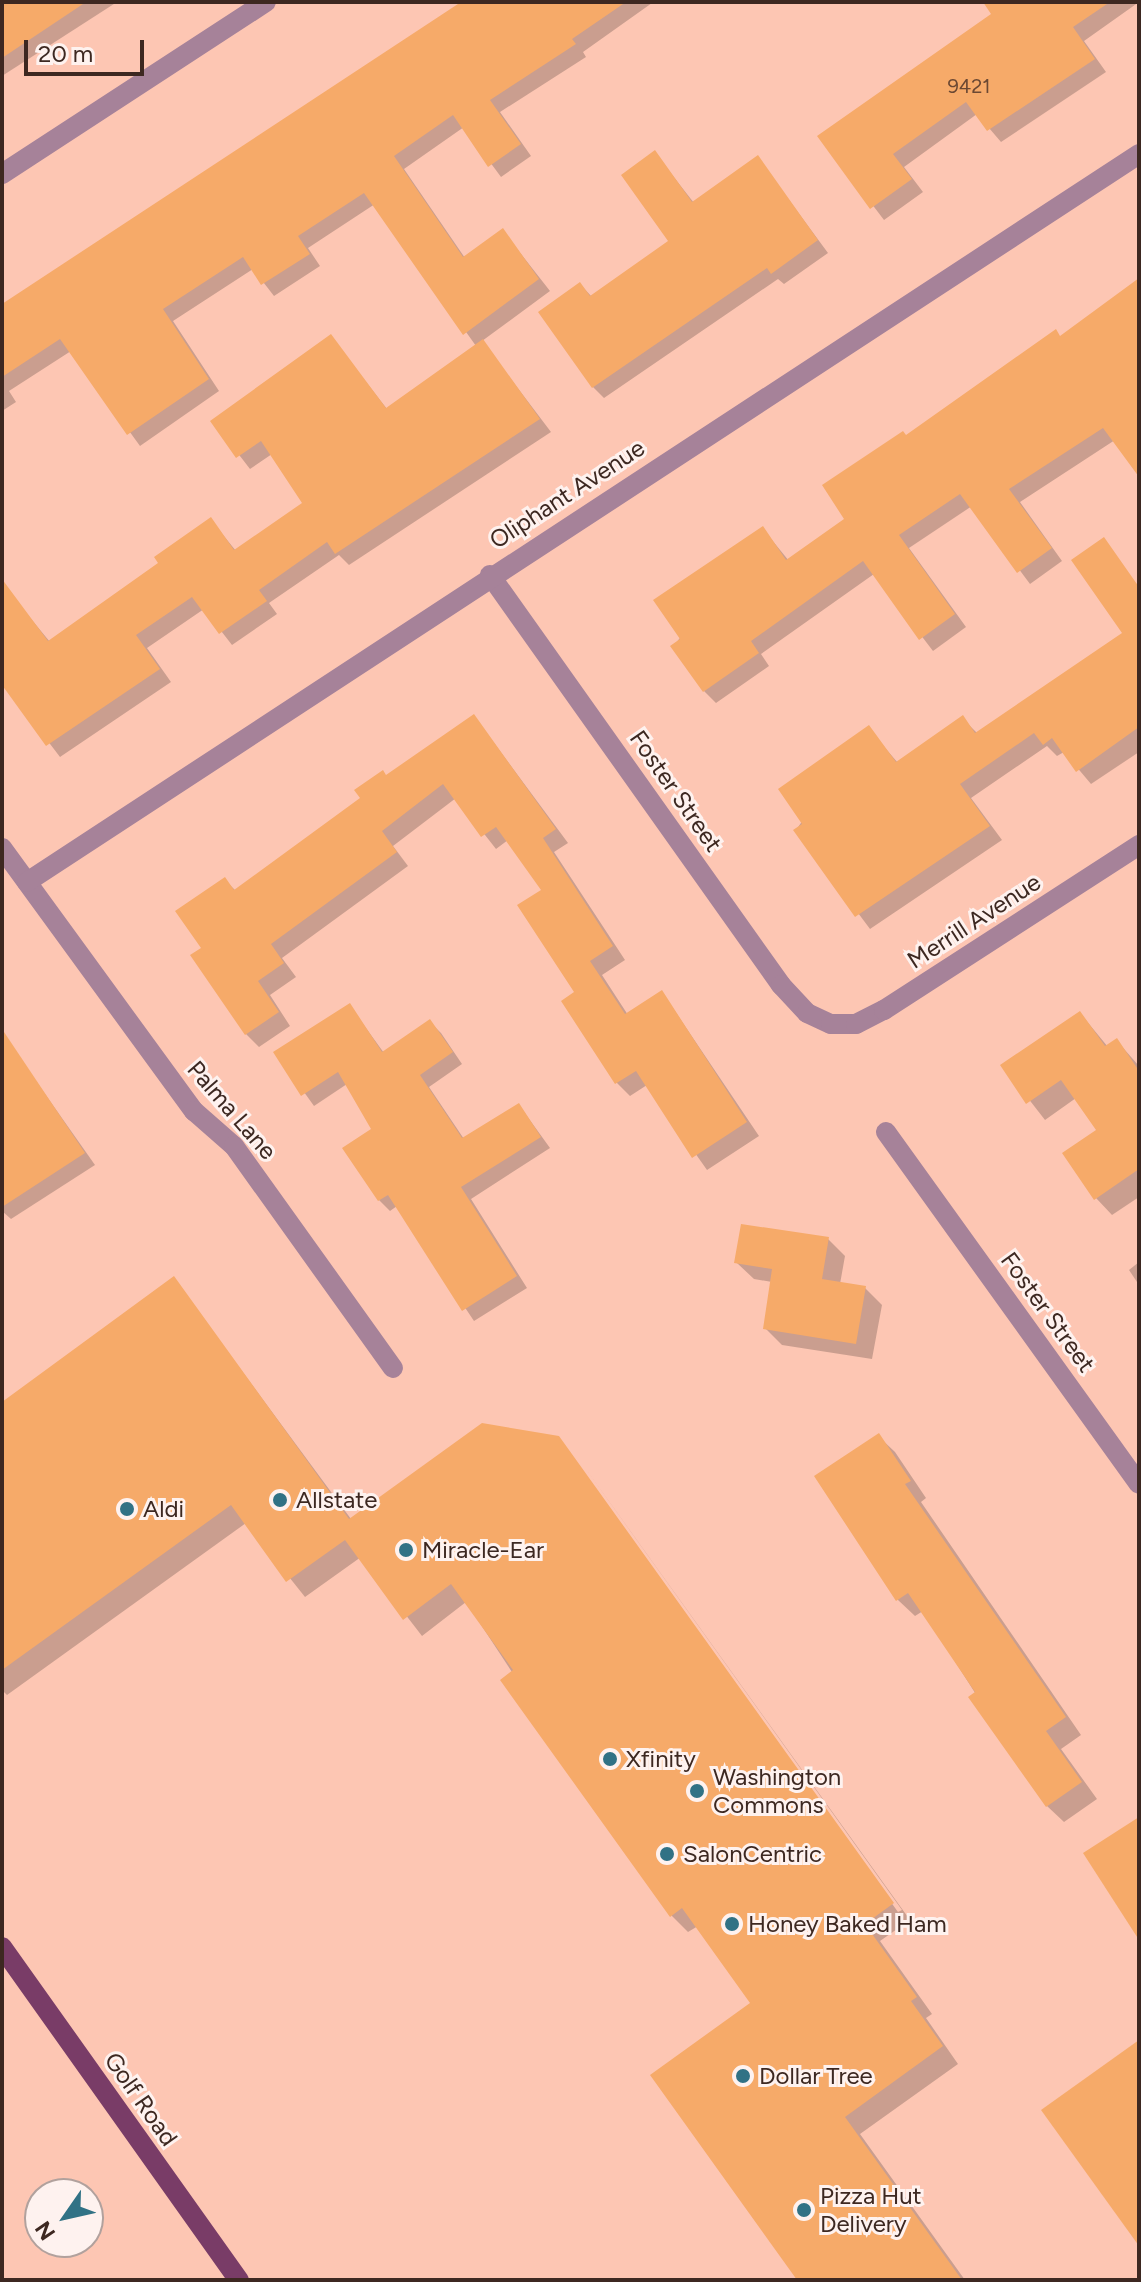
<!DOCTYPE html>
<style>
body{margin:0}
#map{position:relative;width:1141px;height:2282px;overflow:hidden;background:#fdc6b3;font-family:Figtree,sans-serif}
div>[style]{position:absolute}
.shadow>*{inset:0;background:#0003}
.building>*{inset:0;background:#f6aa69}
.minor>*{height:20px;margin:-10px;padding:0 10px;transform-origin:10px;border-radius:10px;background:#a68299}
.major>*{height:20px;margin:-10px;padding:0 10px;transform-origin:10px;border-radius:10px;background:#793c67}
.dots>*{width:22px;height:22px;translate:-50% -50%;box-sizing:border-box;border:4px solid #fef2ef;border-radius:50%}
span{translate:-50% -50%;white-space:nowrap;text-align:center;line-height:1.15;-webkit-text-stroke:6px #fef2ef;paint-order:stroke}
.number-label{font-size:20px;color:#6b4833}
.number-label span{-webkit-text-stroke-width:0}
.street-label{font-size:24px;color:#3d2821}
.poi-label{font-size:24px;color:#3d2821}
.left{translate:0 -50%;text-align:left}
.frame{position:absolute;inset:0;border:4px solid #3d2821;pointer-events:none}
.north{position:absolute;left:24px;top:2178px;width:80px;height:80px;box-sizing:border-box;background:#fef2ef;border:2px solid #b1a19d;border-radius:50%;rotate:236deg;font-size:22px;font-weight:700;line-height:32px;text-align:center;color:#3d2821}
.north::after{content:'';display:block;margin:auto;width:28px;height:36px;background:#317285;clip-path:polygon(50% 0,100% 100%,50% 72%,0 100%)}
.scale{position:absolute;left:24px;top:40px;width:120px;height:36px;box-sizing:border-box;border:4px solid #3d2821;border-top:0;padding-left:10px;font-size:24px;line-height:28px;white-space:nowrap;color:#3d2821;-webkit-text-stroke:6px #fef2ef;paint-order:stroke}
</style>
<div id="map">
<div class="shadow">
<div style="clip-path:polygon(2px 2px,117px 2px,2px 76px)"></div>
<div style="clip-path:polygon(465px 2px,652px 3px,583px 52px,586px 57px,500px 112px,531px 156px,501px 177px,464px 127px,404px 169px,465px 258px,503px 231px,550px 291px,482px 341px,551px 432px,349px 565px,339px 555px,269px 603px,277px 614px,232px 645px,204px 609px,147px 648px,171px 682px,60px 757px,2px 681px,2px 605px,13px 597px,50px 642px,161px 563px,211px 520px,236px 551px,304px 504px,272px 454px,250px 469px,213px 421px,331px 337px,387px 409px,476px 346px,375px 204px,308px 248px,320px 266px,274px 296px,253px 269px,173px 321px,219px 391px,140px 446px,71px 351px,9px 391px,16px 402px,2px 411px,2px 305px)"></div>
<div style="clip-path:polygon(998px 2px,1139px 2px,1084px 41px,1106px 72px,1001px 142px,977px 114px,904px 167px,923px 192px,884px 220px,820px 136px,994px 14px)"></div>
<div style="clip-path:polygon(655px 153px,694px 203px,758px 158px,828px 253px,784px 284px,778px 279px,604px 398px,593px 387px,580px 284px,592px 297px,671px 241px)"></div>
<div style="clip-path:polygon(1139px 289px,1139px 474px,1115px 440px,1020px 502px,1062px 561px,1030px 584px,972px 506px,909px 548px,966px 627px,933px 651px,874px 574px,761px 654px,769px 666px,716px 703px,704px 691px,673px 647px,763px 529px,789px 561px,847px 519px,906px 437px)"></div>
<div style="clip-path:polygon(1139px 623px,1139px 752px,1091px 784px,1064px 752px,1057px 756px,1047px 746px,971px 798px,1002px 840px,870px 929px,796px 830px,868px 728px,898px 763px,962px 718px,978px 734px)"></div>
<div style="clip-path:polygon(474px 716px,568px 843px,554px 852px,625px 960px,602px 975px,628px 1015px,662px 992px,759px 1136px,707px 1170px,647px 1085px,630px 1096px,617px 1083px,563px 1001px,577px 993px,543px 890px,508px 840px,496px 849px,456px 798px,393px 846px,408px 866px,282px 958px,296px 977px,270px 995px,290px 1026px,259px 1047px,246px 1034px,204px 948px,224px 879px,236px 891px)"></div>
<div style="clip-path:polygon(350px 1006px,384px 1053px,430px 1022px,441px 1033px,462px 1064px,429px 1087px,464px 1139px,519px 1105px,550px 1148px,471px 1199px,527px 1288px,474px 1321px,397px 1206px,390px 1211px,379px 1200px,345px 1148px,374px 1129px,347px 1084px,314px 1106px,276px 1053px)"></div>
<div style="clip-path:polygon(1080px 1013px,1108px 1047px,1117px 1041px,1139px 1066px,1139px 1197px,1112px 1215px,1096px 1198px,1099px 1130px,1076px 1098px,1045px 1120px,1003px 1066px)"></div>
<div style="clip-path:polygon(2px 1033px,95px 1165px,11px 1219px,2px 1211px)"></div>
<div style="clip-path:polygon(828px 1239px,845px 1256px,840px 1284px,865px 1288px,882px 1305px,872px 1359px,782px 1345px,765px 1328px,772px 1282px,754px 1279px,737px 1263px)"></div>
<div style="clip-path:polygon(1139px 1262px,1139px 1285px,1129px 1270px)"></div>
<div style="clip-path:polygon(174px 1279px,351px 1519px,558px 1437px,898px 1912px,902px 1910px,575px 1454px,910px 1920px,880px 1941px,932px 2014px,926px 2018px,958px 2064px,860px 2134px,965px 2280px,800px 2280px,753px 2003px,698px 1926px,688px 1932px,672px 1916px,466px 1602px,422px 1636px,361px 1557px,305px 1597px,246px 1523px,7px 1695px,2px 1690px,2px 1403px)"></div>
<div style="clip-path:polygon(878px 1436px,895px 1452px,926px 1498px,921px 1502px,1081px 1735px,1061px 1749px,1097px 1799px,1064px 1822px,1047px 1806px,923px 1611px,915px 1616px,898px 1600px)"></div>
</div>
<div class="building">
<div style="clip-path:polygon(2px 2px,86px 2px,2px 58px)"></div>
<div style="clip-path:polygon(461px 2px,626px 2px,572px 39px,576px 44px,490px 100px,521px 144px,488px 167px,453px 115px,394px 156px,463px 257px,503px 228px,539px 279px,463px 335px,364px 193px,298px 236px,310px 254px,261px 285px,243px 257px,163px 309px,209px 379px,127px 435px,60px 339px,2px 377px,2px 304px)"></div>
<div style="clip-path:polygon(983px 2px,1110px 2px,1073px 27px,1095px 59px,987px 131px,966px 102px,893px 154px,912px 179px,870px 209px,817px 136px,991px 14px)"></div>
<div style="clip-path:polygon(655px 150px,692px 202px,758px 155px,818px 240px,771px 274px,767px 268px,592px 388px,538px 312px,580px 282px,590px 296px,668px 241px,621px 175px)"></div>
<div style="clip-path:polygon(1139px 278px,1139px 477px,1103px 428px,1009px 489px,1052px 548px,1017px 573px,960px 494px,899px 535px,955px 614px,919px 640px,863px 561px,751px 641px,759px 653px,703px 692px,670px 646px,680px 639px,653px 600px,763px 526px,786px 560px,844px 519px,822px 485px,903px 431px,906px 435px,1056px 329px,1060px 336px)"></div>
<div style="clip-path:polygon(331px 334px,386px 408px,483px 339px,540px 419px,335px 554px,327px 542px,259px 590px,267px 601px,219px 634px,192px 597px,136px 635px,160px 669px,46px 746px,2px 685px,2px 579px,48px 641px,158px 563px,154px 557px,211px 517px,234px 550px,302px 503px,261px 441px,236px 458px,210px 421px)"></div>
<div style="clip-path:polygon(1104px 537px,1139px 587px,1139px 727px,1076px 772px,1052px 738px,1043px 745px,1034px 733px,960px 784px,990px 826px,855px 917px,793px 830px,802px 824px,778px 789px,869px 725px,896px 762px,963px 715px,975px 733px,1122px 633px,1071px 560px)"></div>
<div style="clip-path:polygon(474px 714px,556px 829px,543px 838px,613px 946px,590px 961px,625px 1014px,662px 990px,747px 1122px,692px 1158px,636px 1071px,615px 1084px,561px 1001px,574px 992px,517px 905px,541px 890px,496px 827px,481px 837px,443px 784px,382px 831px,397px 852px,271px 944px,284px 963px,258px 981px,279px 1012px,245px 1035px,190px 955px,201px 948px,175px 911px,225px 877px,234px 890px,360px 798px,354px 790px,383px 770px,386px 775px)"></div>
<div style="clip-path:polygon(350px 1003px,382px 1052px,430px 1019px,453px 1052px,420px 1075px,462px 1138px,519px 1103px,541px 1137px,461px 1187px,517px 1276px,462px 1311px,388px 1195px,378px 1201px,342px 1148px,371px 1129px,338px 1072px,301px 1096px,273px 1052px)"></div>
<div style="clip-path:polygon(1080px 1011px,1105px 1046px,1117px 1038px,1139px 1071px,1139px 1169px,1094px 1200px,1062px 1153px,1096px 1130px,1061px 1080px,1026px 1104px,1000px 1065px)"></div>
<div style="clip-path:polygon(2px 1029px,85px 1153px,2px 1207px)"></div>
<div style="clip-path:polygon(741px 1224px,829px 1237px,822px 1279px,866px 1286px,856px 1344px,763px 1329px,772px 1269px,734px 1263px)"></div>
<div style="clip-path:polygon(174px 1276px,349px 1519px,482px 1423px,559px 1436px,894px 1903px,865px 1924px,917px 1997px,911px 2001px,943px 2046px,845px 2117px,962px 2280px,797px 2280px,650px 2075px,750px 2003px,682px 1908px,670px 1917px,500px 1680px,513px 1670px,451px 1584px,403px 1620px,345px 1540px,286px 1582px,231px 1505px,2px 1670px,2px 1402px)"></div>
<div style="clip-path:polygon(879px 1433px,911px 1481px,905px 1484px,1066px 1717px,1046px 1731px,1082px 1782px,1046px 1807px,968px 1697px,975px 1692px,908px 1593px,896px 1601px,814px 1476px)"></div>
<div style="clip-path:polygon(1139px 1817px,1139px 1940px,1083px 1853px)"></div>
<div style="clip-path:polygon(1139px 2040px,1139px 2246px,1041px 2110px)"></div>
</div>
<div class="minor">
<div style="left:2px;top:174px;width:315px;rotate:-33.1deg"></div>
<div style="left:490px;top:575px;width:503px;rotate:54.63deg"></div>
<div style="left:781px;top:985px;width:38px;rotate:47deg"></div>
<div style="left:807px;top:1013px;width:26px;rotate:25deg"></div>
<div style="left:831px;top:1024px;width:25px"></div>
<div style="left:856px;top:1024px;width:31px;rotate:-27deg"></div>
<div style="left:884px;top:1010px;width:304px;rotate:-32.9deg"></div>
<div style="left:2px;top:848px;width:326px;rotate:53.9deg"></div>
<div style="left:194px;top:1111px;width:53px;rotate:41.2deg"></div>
<div style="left:234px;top:1146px;width:273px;rotate:54.4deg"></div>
<div style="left:27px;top:882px;width:1329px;rotate:-33.21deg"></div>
<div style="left:886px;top:1132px;width:433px;rotate:54.3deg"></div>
</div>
<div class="major">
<div style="left:2px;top:1947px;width:409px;rotate:54.6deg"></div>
</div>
<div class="dots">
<div style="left:280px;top:1500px;background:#317285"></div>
<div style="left:127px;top:1509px;background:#317285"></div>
<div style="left:406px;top:1550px;background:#317285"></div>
<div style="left:610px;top:1759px;background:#317285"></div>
<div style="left:697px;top:1791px;background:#317285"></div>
<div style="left:667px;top:1854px;background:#317285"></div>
<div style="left:732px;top:1924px;background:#317285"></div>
<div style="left:743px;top:2076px;background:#317285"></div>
<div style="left:804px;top:2210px;background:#317285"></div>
</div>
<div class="number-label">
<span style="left:969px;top:86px">9421</span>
</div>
<div class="street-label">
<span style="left:567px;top:494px;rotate:-33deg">Oliphant Avenue</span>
<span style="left:676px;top:791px;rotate:55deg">Foster Street</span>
<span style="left:974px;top:921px;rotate:-33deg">Merrill Avenue</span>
<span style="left:232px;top:1110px;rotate:49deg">Palma Lane</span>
<span style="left:1048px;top:1312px;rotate:54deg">Foster Street</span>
<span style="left:141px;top:2099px;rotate:55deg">Golf Road</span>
</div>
<div class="poi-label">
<span class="left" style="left:296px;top:1500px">Allstate</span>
<span class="left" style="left:143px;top:1509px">Aldi</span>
<span class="left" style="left:422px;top:1550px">Miracle-Ear</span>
<span class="left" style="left:626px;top:1759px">Xfinity</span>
<span class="left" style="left:713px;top:1791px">Washington<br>Commons</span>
<span class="left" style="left:683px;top:1854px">SalonCentric</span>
<span class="left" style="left:748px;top:1924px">Honey Baked Ham</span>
<span class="left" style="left:759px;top:2076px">Dollar Tree</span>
<span class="left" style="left:820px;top:2210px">Pizza Hut<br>Delivery</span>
</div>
<div class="frame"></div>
<div class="north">N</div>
<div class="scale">20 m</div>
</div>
